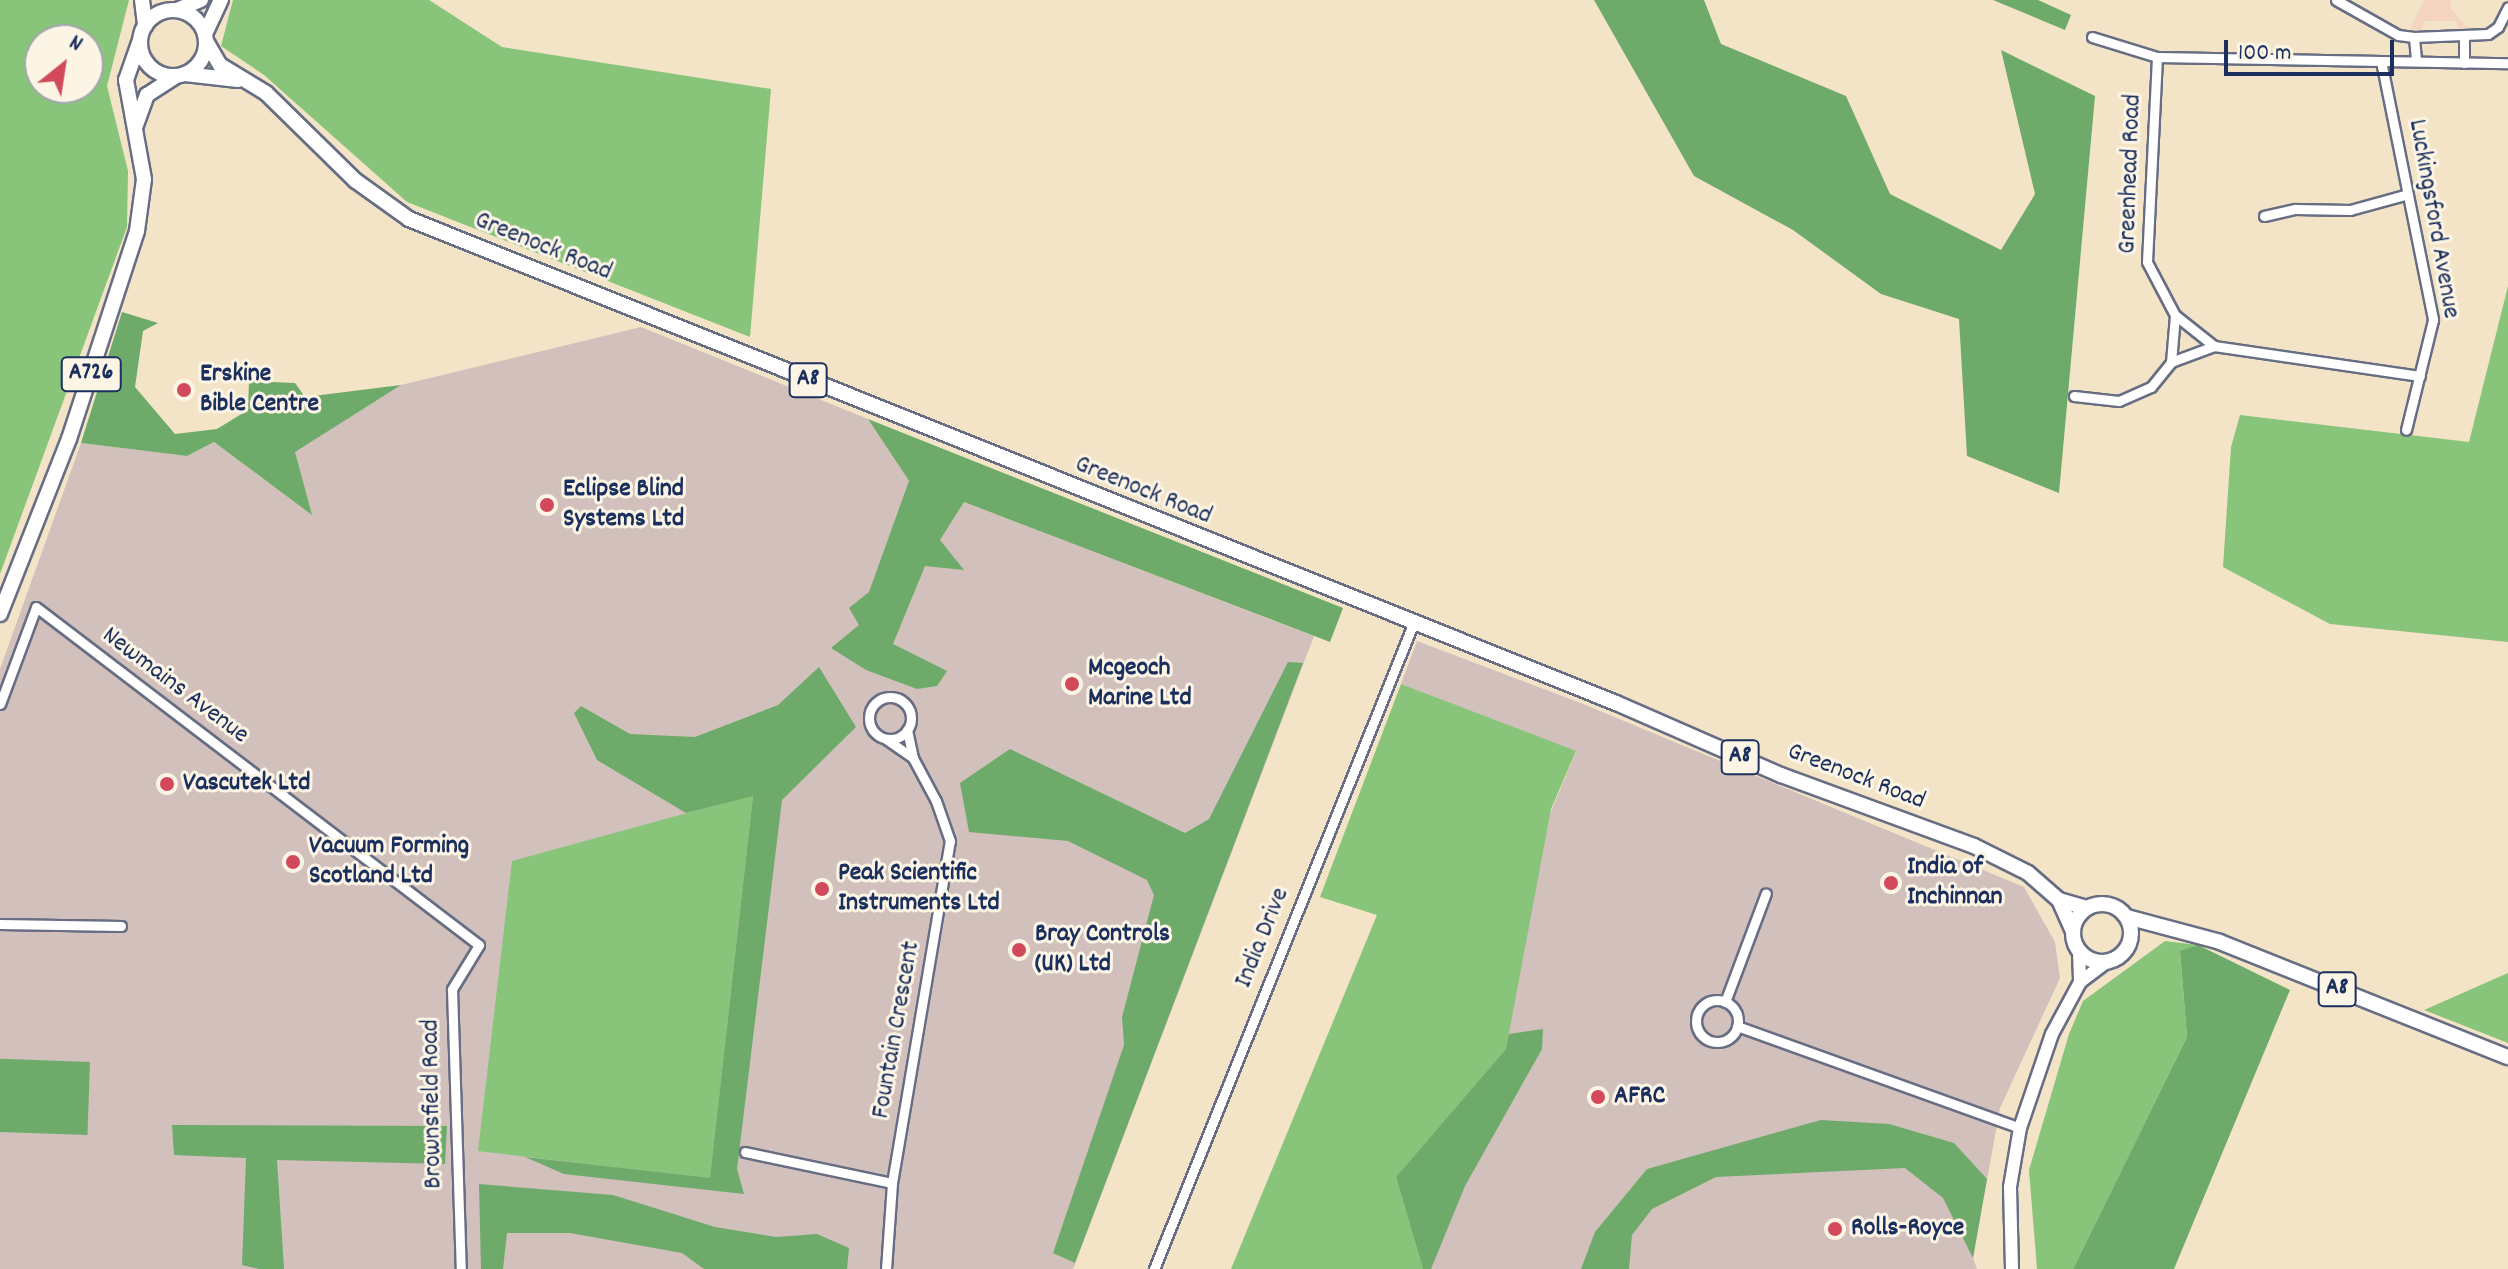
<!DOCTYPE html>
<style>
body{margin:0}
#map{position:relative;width:2508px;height:1269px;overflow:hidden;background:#f3e4c7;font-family:Dekko,sans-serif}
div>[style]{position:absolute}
.built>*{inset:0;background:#f5d3c1}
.industrial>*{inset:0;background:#d1c0bc}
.green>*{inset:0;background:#88c47a}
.forest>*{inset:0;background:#6eaa6a;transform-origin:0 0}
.roads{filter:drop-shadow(2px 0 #676e83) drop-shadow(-2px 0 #676e83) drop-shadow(0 2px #676e83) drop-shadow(0 -2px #676e83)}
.street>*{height:9px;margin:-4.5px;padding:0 4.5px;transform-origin:4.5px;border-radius:4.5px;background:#fff}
.street>.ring{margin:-4.5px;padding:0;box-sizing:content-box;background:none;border:9px solid #fff;border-radius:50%}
.secondary>*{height:12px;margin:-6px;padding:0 6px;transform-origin:6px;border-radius:6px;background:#fff}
.primary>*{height:14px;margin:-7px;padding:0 7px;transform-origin:7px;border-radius:7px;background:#fff}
.primary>.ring{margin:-7px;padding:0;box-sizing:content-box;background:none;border:14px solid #fff;border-radius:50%}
.dots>*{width:22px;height:22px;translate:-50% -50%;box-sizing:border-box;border:4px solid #fcf5e5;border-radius:50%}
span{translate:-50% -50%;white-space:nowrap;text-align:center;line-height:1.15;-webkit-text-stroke:6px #fcf5e5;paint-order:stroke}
.shield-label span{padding:2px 6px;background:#fcf5e5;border:2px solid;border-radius:6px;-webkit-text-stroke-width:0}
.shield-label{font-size:24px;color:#1b2f5e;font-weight:700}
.street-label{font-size:26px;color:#1b2f5e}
.poi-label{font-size:26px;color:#1b2f5e;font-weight:700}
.left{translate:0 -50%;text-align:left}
.north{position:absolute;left:24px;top:24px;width:80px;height:80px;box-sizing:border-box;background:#fcf5e5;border:2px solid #a2a6af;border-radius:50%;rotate:30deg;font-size:22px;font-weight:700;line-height:32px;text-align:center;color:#1b2f5e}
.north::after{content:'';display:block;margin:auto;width:28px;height:36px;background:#d1495b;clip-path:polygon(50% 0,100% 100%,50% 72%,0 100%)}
.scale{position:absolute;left:2224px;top:40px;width:170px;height:36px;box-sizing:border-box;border:4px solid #1b2f5e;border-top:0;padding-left:10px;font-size:24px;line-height:28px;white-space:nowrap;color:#1b2f5e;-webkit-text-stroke:6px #fcf5e5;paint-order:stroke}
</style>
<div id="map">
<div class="built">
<div style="clip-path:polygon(2424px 0,2450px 0,2451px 9px,2468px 29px,2459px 29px,2456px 21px,2425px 21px,2421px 30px,2410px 29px)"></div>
</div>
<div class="industrial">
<div style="clip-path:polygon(641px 327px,868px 419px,909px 481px,1314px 636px,1073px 1269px,0 1269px,0 669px,81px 443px,187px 456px,214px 442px,311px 514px,294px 452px,401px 385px)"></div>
<div style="clip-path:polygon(1417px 641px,1583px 704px,2024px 887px,2055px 942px,2060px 978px,2000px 1108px,1973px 1258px,1977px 1269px,1423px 1269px,1396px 1177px,1576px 752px,1401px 684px)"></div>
</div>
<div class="green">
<div style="clip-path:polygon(evenodd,0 0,129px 0,107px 86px,128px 171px,127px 227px,0 574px,0 0,40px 40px,88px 40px,88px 88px,40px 88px,40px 40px)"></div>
<div style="clip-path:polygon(233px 0,429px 0,502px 47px,771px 89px,750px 337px,407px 202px,264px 75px,221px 46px)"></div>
<div style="clip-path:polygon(2508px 286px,2508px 642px,2330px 624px,2223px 567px,2231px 447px,2240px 415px,2469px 442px)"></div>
<div style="clip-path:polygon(1401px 684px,1576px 751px,1551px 809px,1506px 1049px,1396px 1177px,1423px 1269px,1231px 1269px,1377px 915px,1320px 897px)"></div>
<div style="clip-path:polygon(753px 795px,710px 1179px,478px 1151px,512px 861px)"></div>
<div style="clip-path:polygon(2165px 941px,2198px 945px,2180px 952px,2187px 1037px,2073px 1269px,2037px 1269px,2029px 1170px,2069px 1034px,2083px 1001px)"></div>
<div style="clip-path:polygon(2508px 973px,2508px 1043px,2424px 1010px)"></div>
</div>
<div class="forest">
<div style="clip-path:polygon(1594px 0,1704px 0,1721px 44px,1846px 96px,1890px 194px,2001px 250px,2035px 194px,2001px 50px,2095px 96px,2059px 493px,1967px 456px,1959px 319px,1881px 294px,1793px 230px,1694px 176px)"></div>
<div style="clip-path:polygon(1993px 0,2038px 0,2071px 15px,2065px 30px)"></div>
<div style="clip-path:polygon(122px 312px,158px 323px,143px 331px,135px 387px,175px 434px,217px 429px,248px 410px,249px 381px,295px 383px,305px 397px,401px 385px,295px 452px,312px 515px,214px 442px,187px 456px,81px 443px)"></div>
<div style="clip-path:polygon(868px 419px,1343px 608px,1330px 642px,964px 502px,940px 540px,964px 570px,925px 566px,893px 644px,947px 671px,937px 686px,917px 689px,866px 670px,831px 648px,859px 625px,849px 608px,869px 592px,909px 481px)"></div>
<div style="clip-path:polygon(1288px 662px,1303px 663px,1075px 1263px,1053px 1253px,1124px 1045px,1122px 1017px,1154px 895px,1147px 880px,1068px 841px,969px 832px,960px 783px,1010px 749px,1185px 833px,1209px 819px)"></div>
<div style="clip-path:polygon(819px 667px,856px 727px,782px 800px,737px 1169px,744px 1194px,564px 1174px,525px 1157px,710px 1178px,753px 796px,686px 813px,597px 760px,574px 713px,581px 706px,630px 734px,695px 737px,778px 705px)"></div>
<div style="clip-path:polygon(2198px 945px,2290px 990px,2174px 1269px,2073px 1269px,2187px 1037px,2180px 951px)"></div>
<div style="clip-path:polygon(1543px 1029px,1542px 1049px,1465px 1186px,1431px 1269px,1423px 1269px,1396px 1177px,1506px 1049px,1509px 1034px)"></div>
<div style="left:90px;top:1062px;width:73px;height:90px;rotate:92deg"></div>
<div style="clip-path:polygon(1821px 1120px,1889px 1124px,1954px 1143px,1987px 1179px,1973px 1258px,1943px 1198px,1905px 1168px,1716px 1177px,1652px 1209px,1632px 1235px,1629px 1269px,1581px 1269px,1595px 1232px,1647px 1169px)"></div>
<div style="clip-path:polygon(172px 1125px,447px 1126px,445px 1164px,277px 1160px,284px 1269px,259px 1269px,242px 1265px,246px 1158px,174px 1155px)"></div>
<div style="clip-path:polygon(479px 1184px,613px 1195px,715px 1227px,776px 1237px,817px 1234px,849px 1248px,847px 1269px,704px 1269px,682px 1253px,570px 1233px,507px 1233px,503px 1269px,481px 1269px)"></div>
</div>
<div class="roads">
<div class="street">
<div style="left:2336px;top:0;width:71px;rotate:29.4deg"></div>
<div style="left:2398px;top:35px;width:16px;rotate:7deg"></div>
<div style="left:2414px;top:37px;width:74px;rotate:-2.3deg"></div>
<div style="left:2488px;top:34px;width:12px;rotate:-35deg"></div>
<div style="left:2498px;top:27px;width:22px;rotate:-63deg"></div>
<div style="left:2092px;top:37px;width:68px;rotate:17.1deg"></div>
<div style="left:2157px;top:57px;width:351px;rotate:1deg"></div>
<div style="left:2414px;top:37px;width:24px;rotate:85deg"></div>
<div style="left:2157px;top:57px;width:205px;rotate:92.8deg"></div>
<div style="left:2147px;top:262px;width:60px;rotate:62.2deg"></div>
<div style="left:2175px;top:315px;width:50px;rotate:38.5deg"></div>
<div style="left:2214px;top:346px;width:208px;rotate:8.3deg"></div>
<div style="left:2381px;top:61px;width:264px;rotate:78.6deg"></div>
<div style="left:2433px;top:320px;width:113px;rotate:103.8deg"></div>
<div style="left:2464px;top:63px;width:27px;rotate:-90deg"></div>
<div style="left:2264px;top:216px;width:32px;rotate:-13deg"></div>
<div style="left:2295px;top:209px;width:55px;rotate:1deg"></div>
<div style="left:2350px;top:210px;width:60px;rotate:-15.4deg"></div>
<div style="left:2171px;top:362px;width:46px;rotate:-20.4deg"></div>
<div style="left:2074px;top:396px;width:45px;rotate:6.3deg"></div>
<div style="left:2119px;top:401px;width:35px;rotate:-24deg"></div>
<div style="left:2151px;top:387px;width:32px;rotate:-51deg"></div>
<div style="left:2171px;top:362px;width:47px;rotate:-85.1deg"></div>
<div class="ring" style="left:869px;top:697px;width:33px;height:33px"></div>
<div style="left:0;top:704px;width:103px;rotate:-69.6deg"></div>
<div style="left:36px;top:607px;width:557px;rotate:37.34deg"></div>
<div style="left:479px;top:945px;width:52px;rotate:121.5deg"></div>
<div style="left:452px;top:989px;width:280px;rotate:88.2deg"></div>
<div style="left:886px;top:739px;width:33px;rotate:35deg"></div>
<div style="left:0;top:924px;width:121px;rotate:0.9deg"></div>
<div class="ring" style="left:1696px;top:1000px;width:33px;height:33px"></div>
<div style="left:1725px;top:1002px;width:116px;rotate:-69.4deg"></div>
<div style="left:1737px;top:1026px;width:301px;rotate:19.8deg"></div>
<div style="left:745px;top:1152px;width:150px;rotate:11.9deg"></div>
<div style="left:886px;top:1269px;width:86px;rotate:-86deg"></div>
<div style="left:892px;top:1183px;width:347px;rotate:-80.4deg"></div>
<div style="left:950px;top:841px;width:42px;rotate:-109.3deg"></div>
<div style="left:936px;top:801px;width:49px;rotate:-118.1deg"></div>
<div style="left:913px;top:758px;width:29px;rotate:-102deg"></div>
<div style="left:1154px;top:1269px;width:695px;rotate:-68.12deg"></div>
</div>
<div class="secondary">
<div style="left:2079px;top:951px;width:31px;rotate:88deg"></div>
<div style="left:2012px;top:1269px;width:82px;rotate:-91.4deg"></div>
<div style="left:2010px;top:1187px;width:60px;rotate:-80.4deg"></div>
<div style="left:2020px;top:1128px;width:99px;rotate:-71.2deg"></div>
<div style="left:2052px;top:1034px;width:59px;rotate:-61.7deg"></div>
<div style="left:2080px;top:982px;width:34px;rotate:-37deg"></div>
</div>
<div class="primary">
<div style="left:142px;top:0;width:26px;rotate:83deg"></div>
<div style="left:177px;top:10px;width:26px;rotate:-23deg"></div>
<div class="ring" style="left:140px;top:10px;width:52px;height:52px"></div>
<div style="left:205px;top:34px;width:38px;rotate:-65deg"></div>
<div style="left:206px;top:41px;width:28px;rotate:60deg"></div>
<div style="left:220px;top:65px;width:54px;rotate:31.3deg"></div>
<div style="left:266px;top:93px;width:126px;rotate:44.4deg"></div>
<div style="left:356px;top:181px;width:65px;rotate:35.6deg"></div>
<div style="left:409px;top:219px;width:1300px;rotate:21.85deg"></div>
<div style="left:1616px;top:703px;width:180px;rotate:23.6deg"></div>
<div style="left:1781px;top:775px;width:206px;rotate:20.2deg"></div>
<div style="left:1974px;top:846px;width:60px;rotate:26.6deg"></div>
<div style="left:2028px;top:873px;width:41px;rotate:41.1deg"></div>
<div style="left:2059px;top:900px;width:29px;rotate:16deg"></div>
<div style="left:185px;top:74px;width:53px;rotate:6.5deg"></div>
<div style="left:136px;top:125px;width:32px;rotate:-70deg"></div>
<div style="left:147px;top:95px;width:35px;rotate:-33deg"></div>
<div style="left:0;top:614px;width:188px;rotate:-68.5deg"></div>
<div style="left:69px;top:439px;width:219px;rotate:-71.9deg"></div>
<div style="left:137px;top:231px;width:52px;rotate:-82.3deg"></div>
<div style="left:144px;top:179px;width:101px;rotate:-100.3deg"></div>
<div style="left:126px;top:80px;width:42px;rotate:-70.7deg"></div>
<div style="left:2059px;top:900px;width:35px;rotate:66deg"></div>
<div class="ring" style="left:2073px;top:904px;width:44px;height:44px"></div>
<div style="left:2127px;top:917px;width:96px;rotate:15deg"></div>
<div style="left:2220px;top:942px;width:310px;rotate:21.8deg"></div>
</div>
</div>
<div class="dots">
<div style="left:184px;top:390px;background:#d1495b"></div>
<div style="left:547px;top:505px;background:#d1495b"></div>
<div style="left:1072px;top:684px;background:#d1495b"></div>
<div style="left:167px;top:784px;background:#d1495b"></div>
<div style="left:293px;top:862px;background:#d1495b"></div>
<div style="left:1891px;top:883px;background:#d1495b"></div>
<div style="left:822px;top:889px;background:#d1495b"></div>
<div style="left:1019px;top:950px;background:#d1495b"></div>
<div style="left:1598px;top:1097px;background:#d1495b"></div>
<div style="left:1835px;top:1229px;background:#d1495b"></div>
</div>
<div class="shield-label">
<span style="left:91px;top:374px">A726</span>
<span style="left:808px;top:380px">A8</span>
<span style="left:1740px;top:757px">A8</span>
<span style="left:2337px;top:989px">A8</span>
</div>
<div class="street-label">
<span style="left:2131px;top:174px;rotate:-88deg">Greenhead Road</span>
<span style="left:2433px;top:219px;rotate:80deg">Luckingsford Avenue</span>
<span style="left:543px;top:247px;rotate:22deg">Greenock Road</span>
<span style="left:1143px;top:491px;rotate:22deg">Greenock Road</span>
<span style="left:175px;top:686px;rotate:37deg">Newmains Avenue</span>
<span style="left:1856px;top:777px;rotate:21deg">Greenock Road</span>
<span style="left:1263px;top:938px;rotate:-68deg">India Drive</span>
<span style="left:897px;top:1030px;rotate:-80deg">Fountain Crescent</span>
<span style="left:433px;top:1104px;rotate:-91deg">Brownsfield Road</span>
</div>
<div class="poi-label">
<span class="left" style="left:200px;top:390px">Erskine<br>Bible Centre</span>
<span class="left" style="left:563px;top:505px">Eclipse Blind<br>Systems Ltd</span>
<span class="left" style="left:1088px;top:684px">Mcgeoch<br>Marine Ltd</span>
<span class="left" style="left:183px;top:784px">Vascutek Ltd</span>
<span class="left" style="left:309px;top:862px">Vacuum Forming<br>Scotland Ltd</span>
<span class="left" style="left:1907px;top:883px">India of<br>Inchinnan</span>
<span class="left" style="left:838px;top:889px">Peak Scientific<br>Instruments Ltd</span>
<span class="left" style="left:1035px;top:950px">Bray Controls<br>(UK) Ltd</span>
<span class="left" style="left:1614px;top:1097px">AFRC</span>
<span class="left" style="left:1851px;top:1229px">Rolls-Royce</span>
</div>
<div class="north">N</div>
<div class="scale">100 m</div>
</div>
